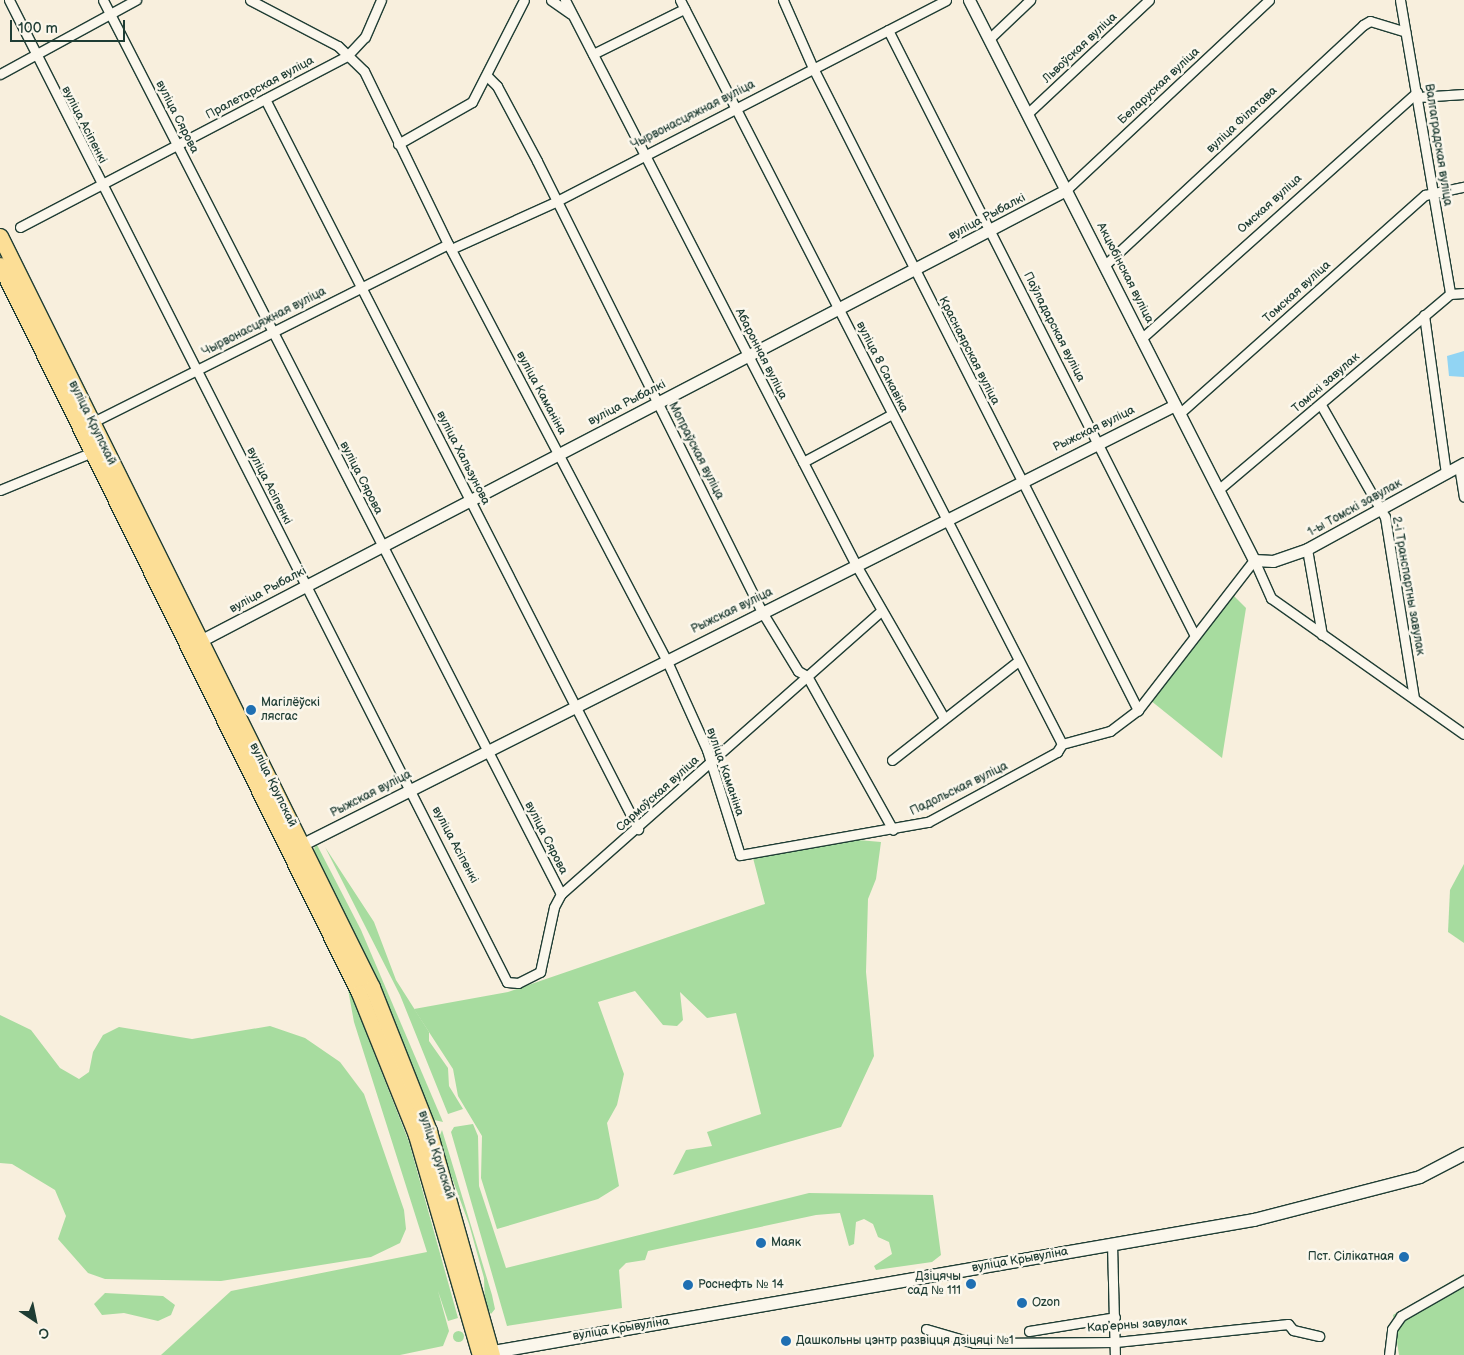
<!DOCTYPE html>
<meta charset="utf-8">
<style>
body{margin:0}
#map{position:relative;width:1464px;height:1355px;overflow:hidden;background:#f8efdd;font-family:"Balsamiq Sans",sans-serif}
div>[style]{position:absolute}
.green>*{inset:0;background:#a7dc9f}
.round{border-radius:50%}
.water>*{inset:0;background:#91d4f3}
.roads{filter:drop-shadow(1px 0 #1f3d34) drop-shadow(-1px 0 #1f3d34) drop-shadow(0 1px #1f3d34) drop-shadow(0 -1px #1f3d34)}
.minor>*{height:9px;margin:-4.5px;padding:0 4.5px;transform-origin:4.5px;border-radius:4.5px;background:#fbf7ec}
.tertiary>*{height:11px;margin:-5.5px;padding:0 5.5px;transform-origin:5.5px;border-radius:5.5px;background:#fbf7ec}
.secondary>*{height:12px;margin:-6px;padding:0 6px;transform-origin:6px;border-radius:6px;background:#fbf7ec}
.primary>*{height:15px;margin:-7.5px;padding:0 7.5px;transform-origin:7.5px;border-radius:7.5px;background:#fcde96}
.dots>*{width:14px;height:14px;translate:-50% -50%;box-sizing:border-box;border:2px solid #fbf7ec;border-radius:50%}
span{translate:-50% -50%;white-space:nowrap;text-align:center;line-height:1.15;-webkit-text-stroke:5px #fbf7ec;paint-order:stroke}
.street-label{font-size:12px;color:#1f3d34}
.poi-label{font-size:12px;color:#1f3d34}
.left{translate:0 -50%;text-align:left}
.right{translate:-100% -50%;text-align:right}
.north{position:absolute;left:10px;top:1295px;width:50px;height:50px;-webkit-text-stroke:4px #fbf7ec;paint-order:stroke;rotate:146deg;font-size:14px;font-weight:700;line-height:20px;text-align:center;color:#1f3d34}
.north::after{content:'';display:block;margin:auto;width:18px;height:22px;background:#1f3d34;clip-path:polygon(50% 0,100% 100%,50% 72%,0 100%)}
.scale{position:absolute;left:10px;top:20px;width:115px;height:22px;box-sizing:border-box;border:2px solid #1f3d34;border-top:0;padding-left:6px;font-size:15px;line-height:18px;white-space:nowrap;color:#1f3d34;-webkit-text-stroke:4px #fbf7ec;paint-order:stroke}
</style>
<div id="map">
<div class="green">
<div style="clip-path:polygon(1234px 596px,1246px 608px,1222px 758px,1150px 700px)"></div>
<div style="clip-path:polygon(824px 837px,881px 842px,876px 879px,868px 899px,866px 972px,874px 1056px,841px 1127px,673px 1175px,686px 1150px,712px 1146px,707px 1132px,761px 1114px,736px 1013px,707px 1018px,680px 992px,683px 1020px,677px 1026px,663px 1025px,635px 991px,598px 1002px,624px 1074px,617px 1105px,607px 1123px,619px 1186px,598px 1199px,497px 1229px,481px 1178px,482px 1136px,458px 1096px,453px 1069px,414px 1009px,508px 992px,765px 904px,753px 858px)"></div>
<div style="clip-path:polygon(315px 841px,361px 930px,443px 1122px,430px 1119px,314px 853px)"></div>
<div style="clip-path:polygon(325px 847px,374px 922px,396px 980px,429px 1032px,429px 1041px,448px 1068px,449px 1086px,463px 1109px,448px 1114px,400px 995px)"></div>
<div style="clip-path:polygon(1464px 864px,1464px 943px,1448px 932px,1450px 890px)"></div>
<div style="clip-path:polygon(347px 984px,409px 1142px,458px 1318px,448px 1321px,438px 1291px,449px 1331px,443px 1346px,400px 1355px,161px 1355px,231px 1291px,427px 1252px,354px 1022px)"></div>
<div style="clip-path:polygon(0 1015px,31px 1030px,60px 1068px,79px 1079px,89px 1072px,93px 1052px,103px 1035px,119px 1027px,192px 1039px,270px 1026px,305px 1038px,340px 1062px,364px 1094px,404px 1210px,406px 1229px,400px 1243px,371px 1257px,221px 1281px,105px 1279px,88px 1273px,58px 1239px,66px 1216px,55px 1190px,12px 1164px,0 1163px)"></div>
<div style="clip-path:polygon(473px 1124px,478px 1136px,479px 1186px,506px 1268px,809px 1193px,933px 1195px,941px 1255px,932px 1262px,876px 1270px,874px 1266px,892px 1254px,889px 1242px,878px 1237px,873px 1224px,864px 1219px,856px 1222px,854px 1244px,849px 1246px,840px 1213px,816px 1215px,648px 1251px,645px 1260px,626px 1263px,619px 1270px,622px 1308px,507px 1326px,451px 1132px,454px 1127px)"></div>
<div style="clip-path:polygon(442px 1130px,492px 1295px,495px 1309px,491px 1314px,485px 1304px,484px 1278px,469px 1224px,438px 1140px)"></div>
<div style="clip-path:polygon(1464px 1274px,1464px 1355px,1399px 1355px,1393px 1315px)"></div>
<div style="clip-path:polygon(105px 1293px,163px 1296px,175px 1305px,171px 1315px,158px 1321px,124px 1313px,102px 1315px,94px 1304px)"></div>
<div class="round" style="left:452.5px;top:1330.5px;width:11px;height:11px"></div>
</div>
<div class="water">
<div style="clip-path:polygon(1464px 351px,1464px 377px,1449px 376px,1447px 356px)"></div>
</div>
<div class="roads">
<div class="minor">
<div style="left:9px;top:0;width:1101px;rotate:63.11deg"></div>
<div style="left:507px;top:982px;width:11px;rotate:5deg"></div>
<div style="left:518px;top:983px;width:25px;rotate:-27deg"></div>
<div style="left:540px;top:972px;width:66px;rotate:-77.8deg"></div>
<div style="left:554px;top:907px;width:15px;rotate:-62deg"></div>
<div style="left:561px;top:894px;width:1004px;rotate:-117.13deg"></div>
<div style="left:250px;top:0;width:99px;rotate:27.6deg"></div>
<div style="left:338px;top:46px;width:36px;rotate:44deg"></div>
<div style="left:364px;top:71px;width:192px;rotate:64.1deg"></div>
<div style="left:448px;top:244px;width:469px;rotate:62.3deg"></div>
<div style="left:666px;top:659px;width:100px;rotate:65.7deg"></div>
<div style="left:707px;top:750px;width:110px;rotate:72.6deg"></div>
<div style="left:740px;top:855px;width:191px;rotate:-10deg"></div>
<div style="left:928px;top:822px;width:147px;rotate:-28.5deg"></div>
<div style="left:1057px;top:752px;width:9px;rotate:-58deg"></div>
<div style="left:551px;top:0;width:24px;rotate:35deg"></div>
<div style="left:565px;top:0;width:636px;rotate:62.75deg"></div>
<div style="left:856px;top:565px;width:174px;rotate:60.1deg"></div>
<div style="left:680px;top:0;width:836px;rotate:62.82deg"></div>
<div style="left:783px;top:0;width:74px;rotate:66.2deg"></div>
<div style="left:813px;top:68px;width:720px;rotate:63.15deg"></div>
<div style="left:1400px;top:0;width:298px;rotate:80.3deg"></div>
<div style="left:888px;top:30px;width:679px;rotate:63.13deg"></div>
<div style="left:989px;top:39px;width:57px;rotate:-43.6deg"></div>
<div style="left:593px;top:54px;width:102px;rotate:-26.3deg"></div>
<div style="left:0;top:74px;width:155px;rotate:-28.6deg"></div>
<div style="left:488px;top:77px;width:13px;rotate:45deg"></div>
<div style="left:497px;top:86px;width:85px;rotate:61.9deg"></div>
<div style="left:537px;top:161px;width:504px;rotate:63.49deg"></div>
<div style="left:762px;top:612px;width:69px;rotate:58.6deg"></div>
<div style="left:798px;top:671px;width:10px;rotate:29deg"></div>
<div style="left:807px;top:676px;width:176px;rotate:60.8deg"></div>
<div style="left:1418px;top:97px;width:46px;rotate:-3.7deg"></div>
<div style="left:265px;top:99px;width:820px;rotate:62.93deg"></div>
<div style="left:1027px;top:114px;width:167px;rotate:-43.1deg"></div>
<div style="left:398px;top:144px;width:85px;rotate:-29.6deg"></div>
<div style="left:472px;top:102px;width:114px;rotate:-63deg"></div>
<div style="left:1066px;top:190px;width:278px;rotate:-43.1deg"></div>
<div style="left:20px;top:227px;width:369px;rotate:-27.6deg"></div>
<div style="left:347px;top:56px;width:26px;rotate:-47deg"></div>
<div style="left:365px;top:37px;width:40px;rotate:-66.6deg"></div>
<div style="left:451px;top:249px;width:114px;rotate:-24.3deg"></div>
<div style="left:555px;top:202px;width:440px;rotate:-27.3deg"></div>
<div style="left:1106px;top:264px;width:351px;rotate:-42.9deg"></div>
<div style="left:1363px;top:25px;width:8px;rotate:-30deg"></div>
<div style="left:1370px;top:21px;width:37px;rotate:17deg"></div>
<div style="left:1450px;top:294px;width:14px;rotate:-4deg"></div>
<div style="left:1424px;top:315px;width:160px;rotate:82.1deg"></div>
<div style="left:1142px;top:338px;width:369px;rotate:-41.8deg"></div>
<div style="left:1321px;top:405px;width:129px;rotate:60.3deg"></div>
<div style="left:1385px;top:517px;width:183px;rotate:80.9deg"></div>
<div style="left:1180px;top:413px;width:328px;rotate:-41.7deg"></div>
<div style="left:1425px;top:195px;width:40px;rotate:-12deg"></div>
<div style="left:91px;top:423px;width:399px;rotate:-26.6deg"></div>
<div style="left:803px;top:462px;width:101px;rotate:-28.3deg"></div>
<div style="left:1459px;top:466px;width:31px;rotate:81deg"></div>
<div style="left:0;top:490px;width:97px;rotate:-22.3deg"></div>
<div style="left:1218px;top:490px;width:304px;rotate:-40.2deg"></div>
<div style="left:1307px;top:549px;width:87px;rotate:80.1deg"></div>
<div style="left:1254px;top:560px;width:42px;rotate:65.9deg"></div>
<div style="left:1271px;top:598px;width:236px;rotate:35.2deg"></div>
<div style="left:1062px;top:744px;width:50px;rotate:-15.2deg"></div>
<div style="left:1110px;top:731px;width:35px;rotate:-37deg"></div>
<div style="left:1138px;top:710px;width:190px;rotate:-52.3deg"></div>
<div style="left:892px;top:760px;width:159px;rotate:-38.1deg"></div>
<div style="left:561px;top:894px;width:427px;rotate:-41.5deg"></div>
<div style="left:1112px;top:1244px;width:111px;rotate:88.5deg"></div>
<div style="left:926px;top:1329px;width:50px;rotate:16.3deg"></div>
<div style="left:974px;top:1343px;width:142px;rotate:-0.4deg"></div>
<div style="left:1116px;top:1342px;width:173px;rotate:-6deg"></div>
<div style="left:1288px;top:1324px;width:8px;rotate:50deg"></div>
<div style="left:1293px;top:1330px;width:27px;rotate:13deg"></div>
<div style="left:1029px;top:1331px;width:87px;rotate:-9.2deg"></div>
<div style="left:1389px;top:1355px;width:26px;rotate:-83deg"></div>
<div style="left:1392px;top:1329px;width:16px;rotate:-55deg"></div>
<div style="left:1401px;top:1316px;width:73px;rotate:-29.7deg"></div>
</div>
<div class="tertiary">
<div style="left:969px;top:0;width:628px;rotate:63.03deg"></div>
<div style="left:1254px;top:560px;width:19px;rotate:3deg"></div>
<div style="left:1273px;top:561px;width:36px;rotate:-19deg"></div>
<div style="left:1307px;top:549px;width:179px;rotate:-28.7deg"></div>
<div style="left:200px;top:641px;width:976px;rotate:-27.51deg"></div>
<div style="left:303px;top:844px;width:976px;rotate:-26.72deg"></div>
</div>
<div class="secondary">
<div style="left:482px;top:1354px;width:784px;rotate:-9.85deg"></div>
<div style="left:1254px;top:1220px;width:171px;rotate:-14.5deg"></div>
<div style="left:1420px;top:1177px;width:50px;rotate:-27.6deg"></div>
</div>
<div class="primary">
<div style="left:0;top:236px;width:838px;rotate:63.65deg"></div>
<div style="left:372px;top:987px;width:155px;rotate:68.4deg"></div>
<div style="left:429px;top:1131px;width:233px;rotate:74.3deg"></div>
<div style="left:0;top:265px;width:812px;rotate:63.75deg"></div>
<div style="left:359px;top:993px;width:153px;rotate:68.1deg"></div>
<div style="left:416px;top:1135px;width:229px;rotate:73.8deg"></div>
</div>
</div>
<div class="dots">
<div style="left:251px;top:710px;background:#1f6fb2"></div>
<div style="left:761px;top:1243px;background:#1f6fb2"></div>
<div style="left:1404px;top:1257px;background:#1f6fb2"></div>
<div style="left:971px;top:1284px;background:#1f6fb2"></div>
<div style="left:688px;top:1285px;background:#1f6fb2"></div>
<div style="left:1022px;top:1303px;background:#1f6fb2"></div>
<div style="left:786px;top:1341px;background:#1f6fb2"></div>
</div>
<div class="street-label">
<span style="left:1080px;top:48px;rotate:-43deg">Львоўская вуліца</span>
<span style="left:1159px;top:86px;rotate:-43deg">Беларуская вуліца</span>
<span style="left:260px;top:88px;rotate:-28deg">Пралетарская вуліца</span>
<span style="left:693px;top:115px;rotate:-27deg">Чырвонасцяжная вуліца</span>
<span style="left:177px;top:117px;rotate:63deg">вуліца Сярова</span>
<span style="left:1242px;top:120px;rotate:-43deg">вуліца Філатава</span>
<span style="left:84px;top:125px;rotate:63deg">вуліца Асіпенкі</span>
<span style="left:1438px;top:145px;rotate:81deg">Валгаградская вуліца</span>
<span style="left:1270px;top:204px;rotate:-42deg">Омская вуліца</span>
<span style="left:987px;top:217px;rotate:-28deg">вуліца Рыбалкі</span>
<span style="left:1125px;top:273px;rotate:63deg">Акцюбінская вуліца</span>
<span style="left:1297px;top:292px;rotate:-42deg">Томская вуліца</span>
<span style="left:264px;top:322px;rotate:-27deg">Чырвонасцяжная вуліца</span>
<span style="left:1054px;top:327px;rotate:63deg">Паўладарская вуліца</span>
<span style="left:969px;top:351px;rotate:63deg">Краснаярская вуліца</span>
<span style="left:761px;top:354px;rotate:63deg">Абаронная вуліца</span>
<span style="left:882px;top:367px;rotate:63deg">вуліца 8 Сакавіка</span>
<span style="left:1326px;top:383px;rotate:-41deg">Томскі завулак</span>
<span style="left:541px;top:393px;rotate:62deg">вуліца Каманіна</span>
<span style="left:627px;top:403px;rotate:-27deg">вуліца Рыбалкі</span>
<span style="left:92px;top:423px;rotate:64deg">вуліца Крупскай</span>
<span style="left:1094px;top:429px;rotate:-26deg">Рыжская вуліца</span>
<span style="left:696px;top:451px;rotate:63deg">Мопраўская вуліца</span>
<span style="left:463px;top:458px;rotate:63deg">вуліца Хальзунова</span>
<span style="left:361px;top:478px;rotate:63deg">вуліца Сярова</span>
<span style="left:269px;top:486px;rotate:63deg">вуліца Асіпенкі</span>
<span style="left:1355px;top:508px;rotate:-29deg">1-ы Томскі завулак</span>
<span style="left:1408px;top:586px;rotate:80deg">2-і Транспартны завулак</span>
<span style="left:268px;top:590px;rotate:-28deg">вуліца Рыбалкі</span>
<span style="left:732px;top:611px;rotate:-26deg">Рыжская вуліца</span>
<span style="left:725px;top:772px;rotate:71deg">вуліца Каманіна</span>
<span style="left:273px;top:785px;rotate:64deg">вуліца Крупскай</span>
<span style="left:959px;top:789px;rotate:-26deg">Падольская вуліца</span>
<span style="left:371px;top:794px;rotate:-27deg">Рыжская вуліца</span>
<span style="left:658px;top:794px;rotate:-42deg">Сармоўская вуліца</span>
<span style="left:546px;top:838px;rotate:63deg">вуліца Сярова</span>
<span style="left:455px;top:845px;rotate:62deg">вуліца Асіпенкі</span>
<span style="left:436px;top:1155px;rotate:72deg">вуліца Крупскай</span>
<span style="left:1020px;top:1260px;rotate:-10deg">вуліца Крывуліна</span>
<span style="left:1137px;top:1325px;rotate:-4deg">Карʼерны завулак</span>
<span style="left:621px;top:1329px;rotate:-9deg">вуліца Крывуліна</span>
</div>
<div class="poi-label">
<span class="left" style="left:261px;top:710px">Магілёўскі<br>лясгас</span>
<span class="left" style="left:771px;top:1243px">Маяк</span>
<span class="right" style="left:1394px;top:1257px">Пст. Сілікатная</span>
<span class="right" style="left:961px;top:1284px">Дзіцячы<br>сад № 111</span>
<span class="left" style="left:698px;top:1285px">Роснефть № 14</span>
<span class="left" style="left:1032px;top:1303px">Ozon</span>
<span class="left" style="left:796px;top:1341px">Дашкольны цэнтр развіцця дзіцяці №1</span>
</div>
<div class="north">С</div>
<div class="scale">100 m</div>
</div>
